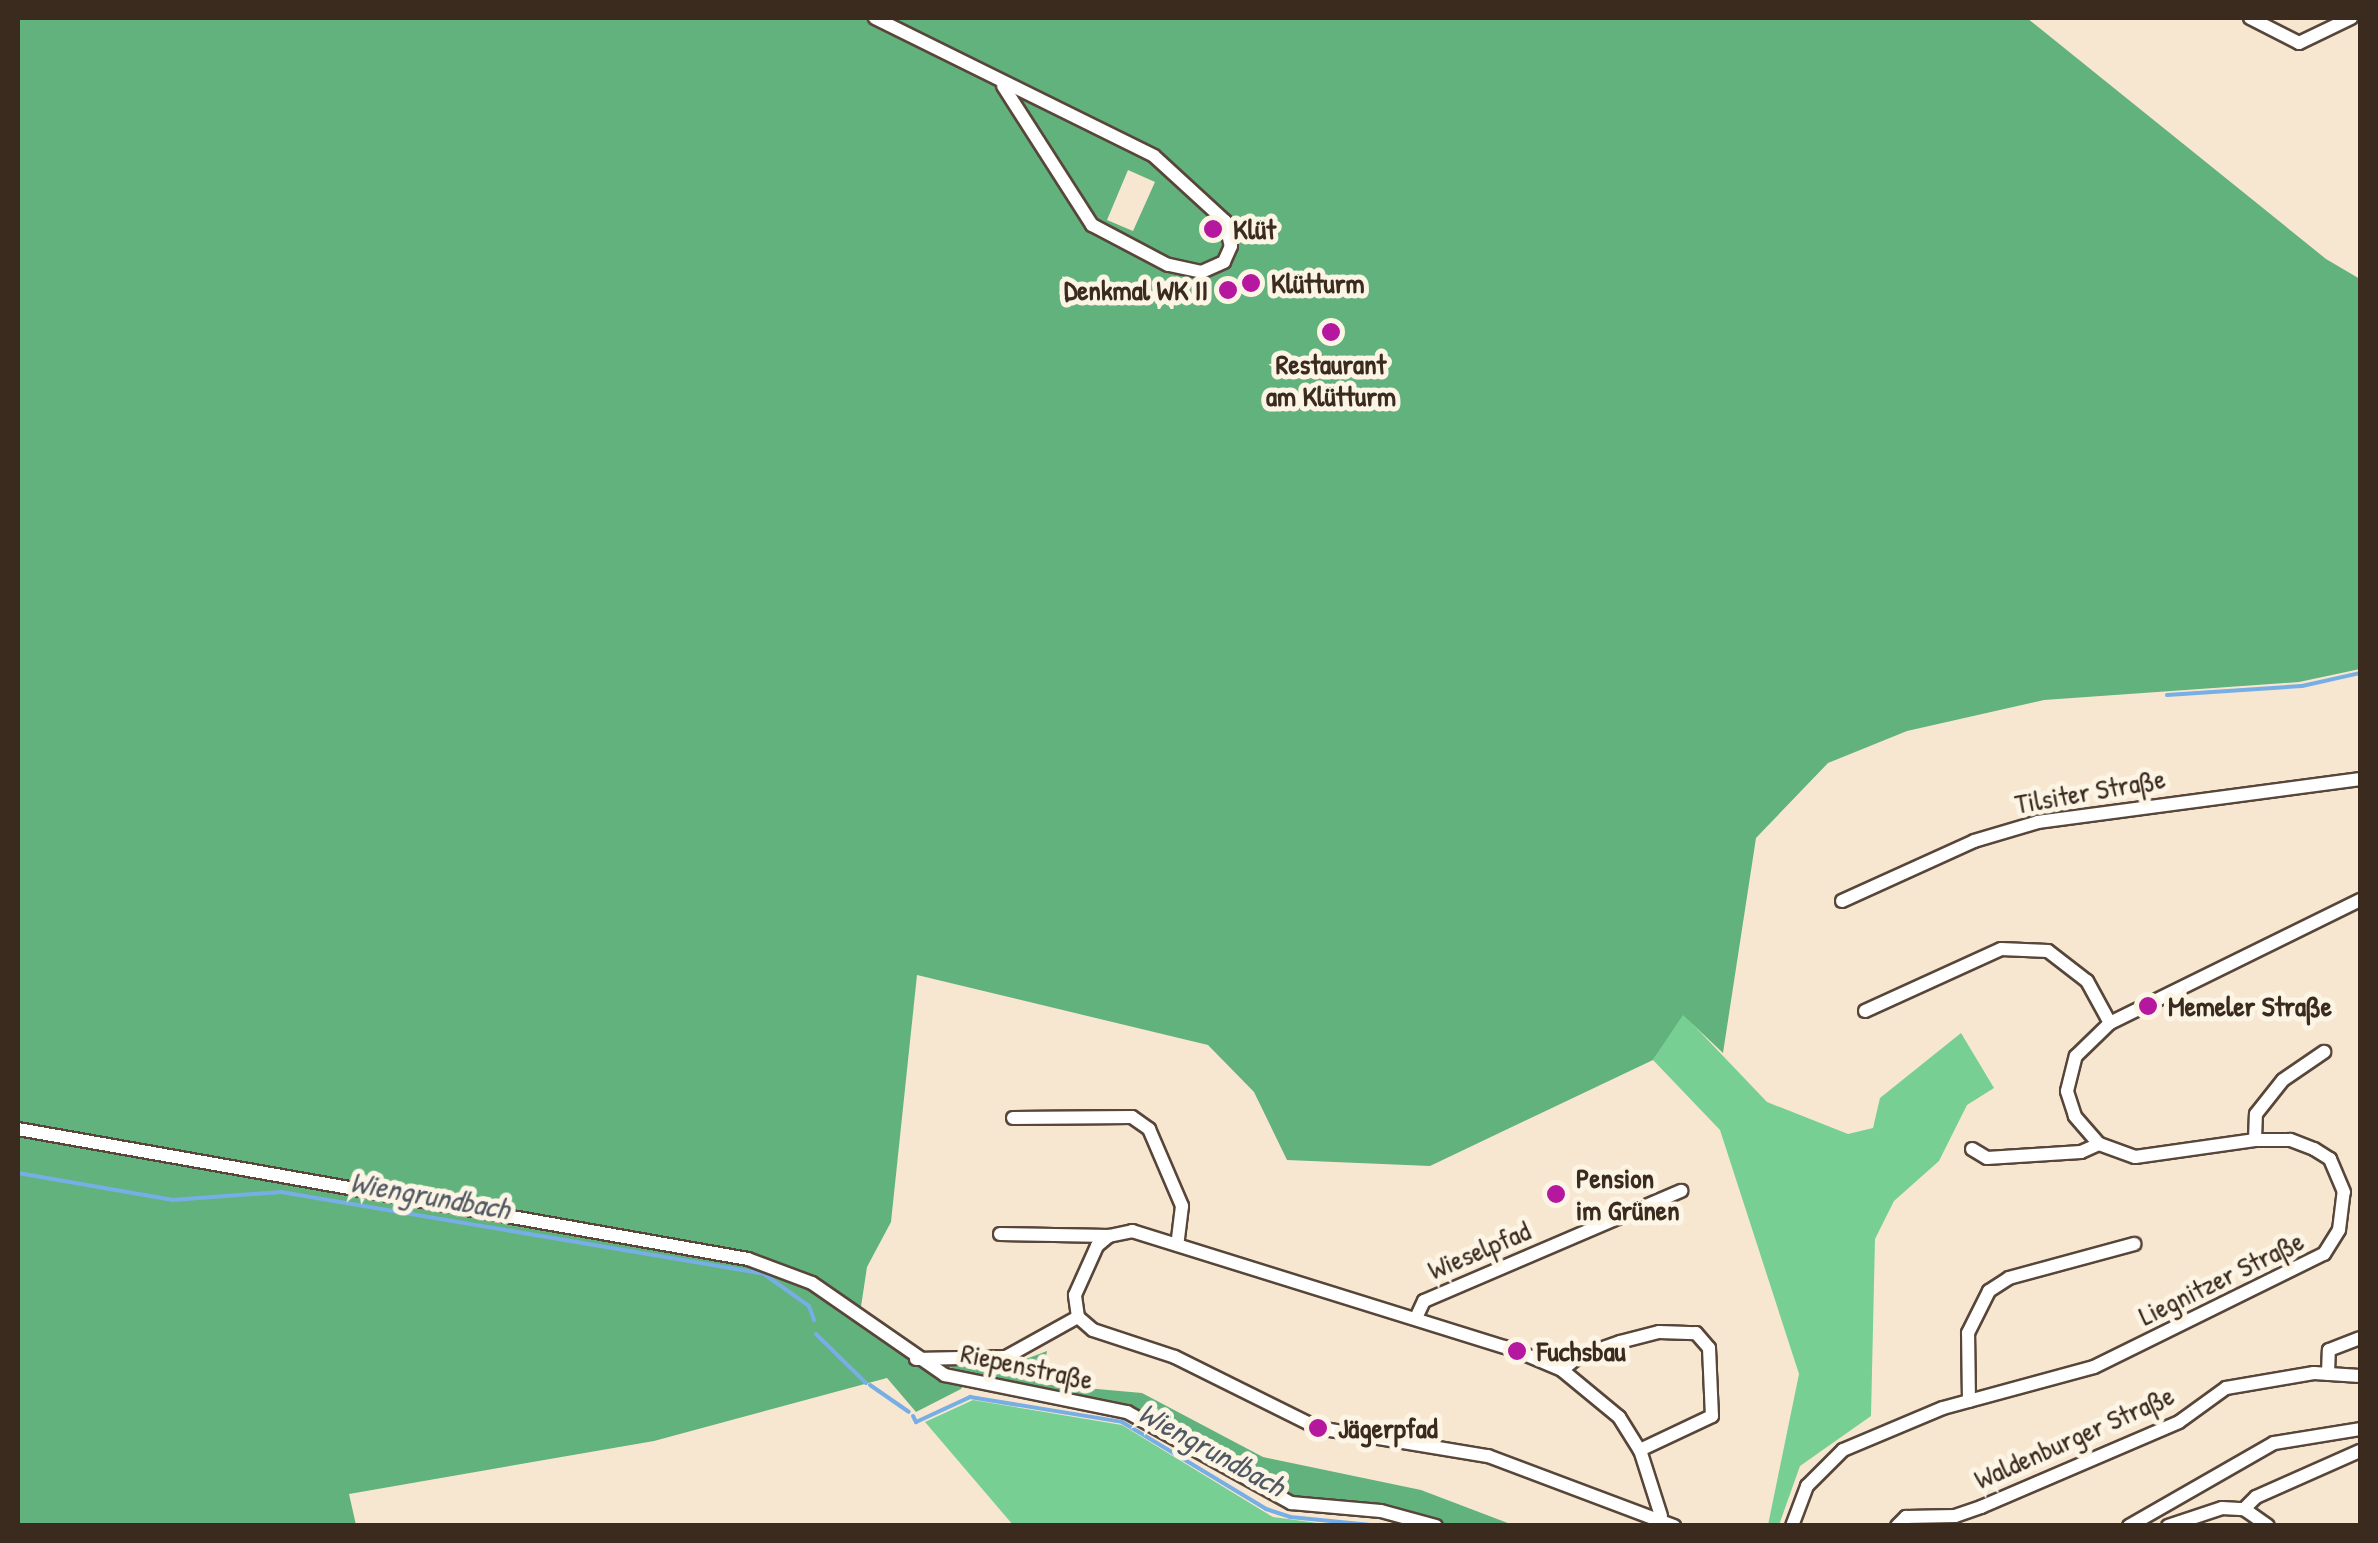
<!DOCTYPE html>
<meta charset="utf-8">
<style>
body{margin:0}
#map{position:relative;width:2378px;height:1543px;overflow:hidden;background:#f8e7d0;font-family:"Patrick Hand",sans-serif}
div>[style]{position:absolute}
.green>*{inset:0;background:#78cf93}
.forest>*{inset:0;background:#62b27d}
.stream>*{height:4px;margin:-2px;padding:0 2px;transform-origin:2px;border-radius:2px;background:#77aee6}
.roads{filter:drop-shadow(2px 0 #574639) drop-shadow(-2px 0 #574639) drop-shadow(0 2px #574639) drop-shadow(0 -2px #574639)}
.minor>*{height:12px;margin:-6px;padding:0 6px;transform-origin:6px;border-radius:6px;background:#fff}
.dots>*{width:28px;height:28px;translate:-50% -50%;box-sizing:border-box;border:5px solid #fcf5e5;border-radius:50%}
span{translate:-50% -50%;white-space:nowrap;text-align:center;line-height:1.15;-webkit-text-stroke:10px #fcf5e5;paint-order:stroke}
.poi-label{font-size:28px;color:#3b2a1e;font-weight:700}
.left{translate:0 -50%;text-align:left}
.right{translate:-100% -50%;text-align:right}
.street-label{font-size:28px;color:#3b2a1e}
.water-label{font-size:30px;color:#505864;font-style:italic}
.frame{position:absolute;inset:0;border:20px solid #3b2a1e;pointer-events:none}
</style>
<div id="map">
<div class="green">
<div style="clip-path:polygon(1683px 1014px,1767px 1102px,1848px 1134px,1873px 1128px,1880px 1098px,1961px 1033px,1994px 1088px,1967px 1105px,1939px 1161px,1894px 1201px,1875px 1239px,1871px 1416px,1800px 1466px,1779px 1525px,1768px 1525px,1799px 1374px,1720px 1130px,1653px 1060px)"></div>
<div style="clip-path:polygon(973px 1400px,1122px 1425px,1273px 1517px,1332px 1525px,1013px 1525px,925px 1422px)"></div>
</div>
<div class="forest">
<div style="clip-path:polygon(evenodd,18px 18px,2027px 18px,2326px 259px,2360px 279px,2360px 669px,2299px 682px,2044px 700px,1907px 731px,1828px 763px,1756px 838px,1723px 1053px,1683px 1015px,1653px 1060px,1430px 1166px,1287px 1160px,1254px 1092px,1208px 1045px,917px 975px,891px 1222px,867px 1267px,859px 1320px,965px 1383px,961px 1389px,916px 1412px,887px 1378px,654px 1441px,349px 1494px,356px 1525px,18px 1525px,18px 18px,1128px 170px,1155px 182px,1133px 231px,1107px 220px,1128px 170px)"></div>
<div style="clip-path:polygon(1047px 1351px,1041px 1384px,1142px 1393px,1263px 1457px,1421px 1490px,1513px 1525px,1450px 1525px,1405px 1509px,1300px 1500px,1132px 1407px,1011px 1388px,938px 1363px,1013px 1364px)"></div>
</div>
<div class="stream">
<div style="left:2167px;top:695px;width:135px;rotate:-3.8deg"></div>
<div style="left:2302px;top:686px;width:59px;rotate:-12.6deg"></div>
<div style="left:18px;top:1173px;width:156px;rotate:9.9deg"></div>
<div style="left:172px;top:1200px;width:109px;rotate:-4.2deg"></div>
<div style="left:281px;top:1192px;width:490px;rotate:9.6deg"></div>
<div style="left:764px;top:1274px;width:55px;rotate:35.4deg"></div>
<div style="left:809px;top:1306px;width:15px;rotate:70deg"></div>
<div style="left:816px;top:1334px;width:70px;rotate:44.4deg"></div>
<div style="left:870px;top:1385px;width:47px;rotate:34.7deg"></div>
<div style="left:913px;top:1416px;width:7px;rotate:63deg"></div>
<div style="left:916px;top:1422px;width:60px;rotate:-24.8deg"></div>
<div style="left:970px;top:1397px;width:154px;rotate:9.3deg"></div>
<div style="left:1122px;top:1422px;width:168px;rotate:31.1deg"></div>
<div style="left:1266px;top:1509px;width:25px;rotate:18deg"></div>
<div style="left:1290px;top:1517px;width:91px;rotate:5.6deg"></div>
</div>
<div class="roads">
<div class="minor">
<div style="left:875px;top:18px;width:311px;rotate:26.3deg"></div>
<div style="left:1154px;top:156px;width:96px;rotate:42.5deg"></div>
<div style="left:1225px;top:221px;width:26px;rotate:77deg"></div>
<div style="left:1231px;top:246px;width:17px;rotate:114deg"></div>
<div style="left:1224px;top:262px;width:24px;rotate:156deg"></div>
<div style="left:1202px;top:272px;width:35px;rotate:-168deg"></div>
<div style="left:1168px;top:265px;width:86px;rotate:-152.2deg"></div>
<div style="left:1092px;top:225px;width:165px;rotate:-122.6deg"></div>
<div style="left:2250px;top:18px;width:55px;rotate:27deg"></div>
<div style="left:2299px;top:43px;width:58px;rotate:-25.7deg"></div>
<div style="left:1842px;top:901px;width:145px;rotate:-24.4deg"></div>
<div style="left:1974px;top:841px;width:67px;rotate:-16.5deg"></div>
<div style="left:2038px;top:822px;width:325px;rotate:-7.6deg"></div>
<div style="left:1865px;top:1011px;width:149px;rotate:-24.5deg"></div>
<div style="left:2001px;top:949px;width:47px;rotate:2.4deg"></div>
<div style="left:2048px;top:951px;width:49px;rotate:37.6deg"></div>
<div style="left:2087px;top:981px;width:48px;rotate:61.3deg"></div>
<div style="left:1013px;top:1118px;width:119px;rotate:-0.5deg"></div>
<div style="left:1132px;top:1117px;width:21px;rotate:35deg"></div>
<div style="left:1149px;top:1129px;width:84px;rotate:66.8deg"></div>
<div style="left:1182px;top:1206px;width:39px;rotate:97deg"></div>
<div style="left:18px;top:1129px;width:741px;rotate:10.1deg"></div>
<div style="left:748px;top:1259px;width:68px;rotate:20.6deg"></div>
<div style="left:812px;top:1283px;width:162px;rotate:34.7deg"></div>
<div style="left:945px;top:1375px;width:186px;rotate:11.5deg"></div>
<div style="left:1127px;top:1412px;width:188px;rotate:29deg"></div>
<div style="left:1291px;top:1503px;width:90px;rotate:5.1deg"></div>
<div style="left:1381px;top:1511px;width:57px;rotate:15.3deg"></div>
<div style="left:2255px;top:1140px;width:26px;rotate:-88deg"></div>
<div style="left:2256px;top:1114px;width:43px;rotate:-51.5deg"></div>
<div style="left:2283px;top:1080px;width:50px;rotate:-34.3deg"></div>
<div style="left:1972px;top:1149px;width:17px;rotate:31deg"></div>
<div style="left:1987px;top:1158px;width:94px;rotate:-3.7deg"></div>
<div style="left:2081px;top:1152px;width:20px;rotate:-24deg"></div>
<div style="left:1000px;top:1234px;width:109px;rotate:1.1deg"></div>
<div style="left:1078px;top:1317px;width:22px;rotate:-98deg"></div>
<div style="left:1075px;top:1295px;width:54px;rotate:-65.8deg"></div>
<div style="left:1097px;top:1246px;width:16px;rotate:-40deg"></div>
<div style="left:1109px;top:1236px;width:24px;rotate:-12deg"></div>
<div style="left:1132px;top:1231px;width:403px;rotate:17.3deg"></div>
<div style="left:1517px;top:1351px;width:49px;rotate:22.9deg"></div>
<div style="left:1562px;top:1370px;width:74px;rotate:39.5deg"></div>
<div style="left:1619px;top:1417px;width:39px;rotate:58deg"></div>
<div style="left:1640px;top:1450px;width:69px;rotate:72.3deg"></div>
<div style="left:1078px;top:1317px;width:20px;rotate:41deg"></div>
<div style="left:1093px;top:1330px;width:86px;rotate:18.2deg"></div>
<div style="left:1175px;top:1357px;width:160px;rotate:26.4deg"></div>
<div style="left:1318px;top:1428px;width:172px;rotate:9.4deg"></div>
<div style="left:1488px;top:1456px;width:199px;rotate:20.6deg"></div>
<div style="left:1416px;top:1318px;width:19px;rotate:-65deg"></div>
<div style="left:1424px;top:1301px;width:280px;rotate:-23.2deg"></div>
<div style="left:916px;top:1359px;width:90px;rotate:-1.3deg"></div>
<div style="left:1006px;top:1357px;width:82px;rotate:-29.1deg"></div>
<div style="left:1562px;top:1370px;width:21px;rotate:-39deg"></div>
<div style="left:1578px;top:1357px;width:45px;rotate:-19.7deg"></div>
<div style="left:1620px;top:1342px;width:40px;rotate:-14.4deg"></div>
<div style="left:1659px;top:1332px;width:37px;rotate:2deg"></div>
<div style="left:1696px;top:1333px;width:20px;rotate:49deg"></div>
<div style="left:1709px;top:1348px;width:68px;rotate:87.5deg"></div>
<div style="left:1712px;top:1416px;width:80px;rotate:154.7deg"></div>
<div style="left:2328px;top:1374px;width:24px;rotate:-88deg"></div>
<div style="left:2329px;top:1350px;width:33px;rotate:-21deg"></div>
<div style="left:1969px;top:1401px;width:68px;rotate:-90.8deg"></div>
<div style="left:1968px;top:1333px;width:47px;rotate:-63.4deg"></div>
<div style="left:1989px;top:1291px;width:24px;rotate:-33deg"></div>
<div style="left:2009px;top:1278px;width:130px;rotate:-15.2deg"></div>
<div style="left:2244px;top:1509px;width:17px;rotate:-45deg"></div>
<div style="left:2256px;top:1497px;width:114px;rotate:-23.9deg"></div>
<div style="left:1792px;top:1526px;width:43px;rotate:-69.4deg"></div>
<div style="left:1807px;top:1486px;width:51px;rotate:-45deg"></div>
<div style="left:1843px;top:1450px;width:108px;rotate:-22.8deg"></div>
<div style="left:1943px;top:1408px;width:156px;rotate:-15.2deg"></div>
<div style="left:2094px;top:1367px;width:256px;rotate:-26.2deg"></div>
<div style="left:2324px;top:1254px;width:28px;rotate:-58deg"></div>
<div style="left:2339px;top:1230px;width:38px;rotate:-83deg"></div>
<div style="left:2344px;top:1192px;width:36px;rotate:-113deg"></div>
<div style="left:2330px;top:1159px;width:19px;rotate:-148deg"></div>
<div style="left:2314px;top:1149px;width:26px;rotate:-159deg"></div>
<div style="left:2290px;top:1140px;width:35px;rotate:180deg"></div>
<div style="left:2255px;top:1140px;width:121px;rotate:171.9deg"></div>
<div style="left:2135px;top:1157px;width:38px;rotate:-160deg"></div>
<div style="left:2099px;top:1144px;width:37px;rotate:-131deg"></div>
<div style="left:2075px;top:1116px;width:26px;rotate:-108deg"></div>
<div style="left:2067px;top:1091px;width:36px;rotate:-76deg"></div>
<div style="left:2076px;top:1056px;width:47px;rotate:-44.1deg"></div>
<div style="left:2110px;top:1023px;width:279px;rotate:-26.2deg"></div>
<div style="left:1897px;top:1526px;width:13px;rotate:-45deg"></div>
<div style="left:1906px;top:1517px;width:49px;rotate:-1.2deg"></div>
<div style="left:1955px;top:1516px;width:28px;rotate:-19deg"></div>
<div style="left:1981px;top:1507px;width:215px;rotate:-23.2deg"></div>
<div style="left:2179px;top:1422px;width:58px;rotate:-35.9deg"></div>
<div style="left:2226px;top:1388px;width:89px;rotate:-9.7deg"></div>
<div style="left:2314px;top:1373px;width:46px;rotate:3.7deg"></div>
<div style="left:2129px;top:1526px;width:167px;rotate:-29.8deg"></div>
<div style="left:2274px;top:1443px;width:87px;rotate:-9.2deg"></div>
<div style="left:2168px;top:1526px;width:57px;rotate:-18.4deg"></div>
<div style="left:2222px;top:1508px;width:22px;rotate:3deg"></div>
<div style="left:2244px;top:1509px;width:29px;rotate:35deg"></div>
</div>
</div>
<div class="dots">
<div style="left:1213px;top:229px;background:#b5179e"></div>
<div style="left:1251px;top:283px;background:#b5179e"></div>
<div style="left:1228px;top:290px;background:#b5179e"></div>
<div style="left:1331px;top:332px;background:#b5179e"></div>
<div style="left:2148px;top:1006px;background:#b5179e"></div>
<div style="left:1556px;top:1194px;background:#b5179e"></div>
<div style="left:1517px;top:1351px;background:#b5179e"></div>
<div style="left:1318px;top:1428px;background:#b5179e"></div>
</div>
<div class="poi-label">
<span class="left" style="left:1233px;top:229px">Klüt</span>
<span class="left" style="left:1271px;top:283px">Klütturm</span>
<span class="right" style="left:1208px;top:290px">Denkmal WK II</span>
<span style="left:1331px;top:380px">Restaurant<br>am Klütturm</span>
<span class="left" style="left:2168px;top:1006px">Memeler Straße</span>
<span class="left" style="left:1576px;top:1194px">Pension<br>im Grünen</span>
<span class="left" style="left:1537px;top:1351px">Fuchsbau</span>
<span class="left" style="left:1338px;top:1428px">Jägerpfad</span>
</div>
<div class="street-label">
<span style="left:2090px;top:791px;rotate:-10deg">Tilsiter Straße</span>
<span style="left:1479px;top:1250px;rotate:-23deg">Wieselpfad</span>
<span style="left:2221px;top:1278px;rotate:-26deg">Liegnitzer Straße</span>
<span style="left:1027px;top:1366px;rotate:12deg">Riepenstraße</span>
<span style="left:2074px;top:1437px;rotate:-24deg">Waldenburger Straße</span>
</div>
<div class="water-label">
<span style="left:430px;top:1195px;rotate:10deg">Wiengrundbach</span>
<span style="left:1212px;top:1449px;rotate:29deg">Wiengrundbach</span>
</div>
<div class="frame"></div>
</div>
